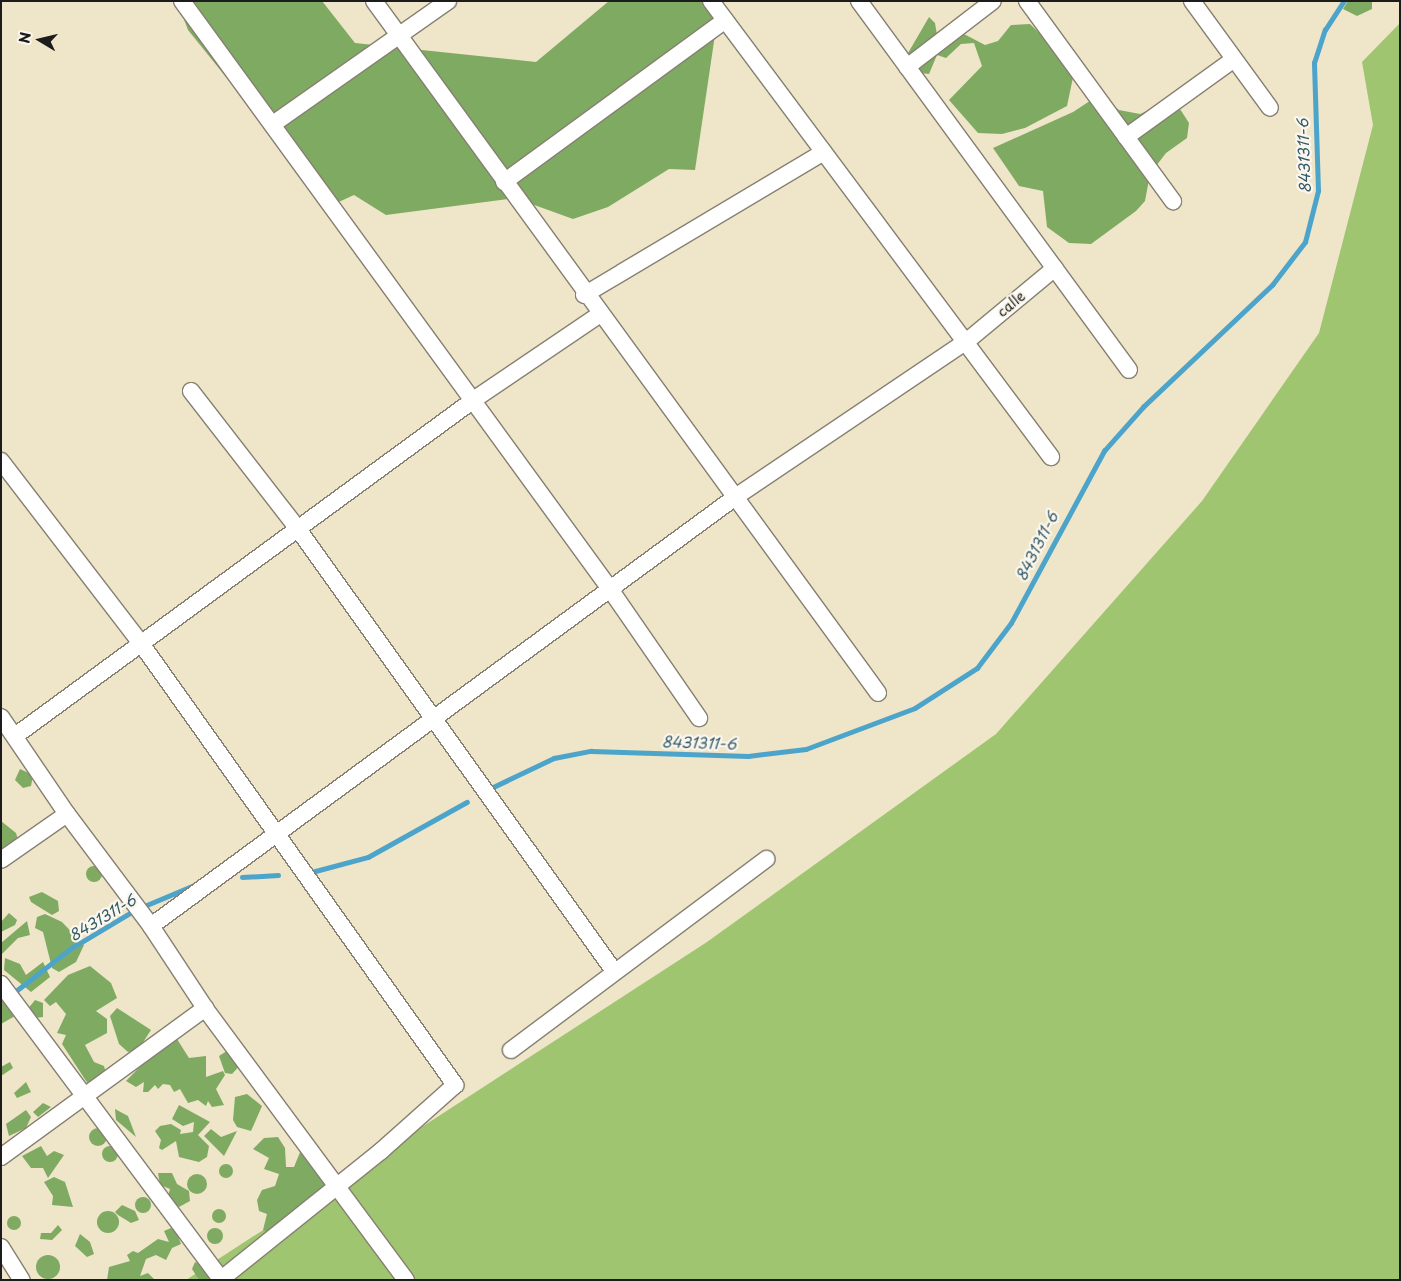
<!DOCTYPE html>
<style>
body{margin:0}
#map{position:relative;width:1401px;height:1281px;overflow:hidden;background:#efe5c9;font-family:"Playpen Sans",sans-serif}
div>[style]{position:absolute}
.green>*{inset:0;background:#9fc570}
.forest>*{inset:0;background:#7faa62}
.round{border-radius:50%}
.stream>*{height:4.5px;margin:-2.25px;padding:0 2.25px;transform-origin:2.25px;border-radius:2.25px;background:#4da4ca}
.roads{filter:drop-shadow(1px 0 #868072) drop-shadow(-1px 0 #868072) drop-shadow(0 1px #868072) drop-shadow(0 -1px #868072)}
.street>*{height:16px;margin:-8px;padding:0 8px;transform-origin:8px;border-radius:8px;background:#fff}
span{translate:-50% -50%;white-space:nowrap;text-align:center;line-height:1.15;-webkit-text-stroke:4.5px #fbf7ec;paint-order:stroke}
.street-label{font-size:14px;color:#1c1c1c}
.water-label{font-size:15px;color:#32596a;font-style:italic}
.frame{position:absolute;inset:0;border:2px solid #1c1c1c;pointer-events:none}
.north{position:absolute;left:15px;top:15px;width:50px;height:50px;-webkit-text-stroke:4px #fbf7ec;paint-order:stroke;rotate:279deg;font-size:14px;font-weight:700;line-height:20px;text-align:center;color:#1c1c1c}
.north::after{content:'';display:block;margin:auto;width:18px;height:22px;background:#1c1c1c;clip-path:polygon(50% 0,100% 100%,50% 72%,0 100%)}
</style>
<div id="map">
<div class="green">
<div style="clip-path:polygon(1400px 23px,1400px 1280px,186px 1280px,707px 942px,996px 734px,1202px 501px,1319px 333px,1373px 125px,1362px 62px)"></div>
</div>
<div class="forest">
<div style="clip-path:polygon(177px 1px,322px 1px,355px 43px,536px 62px,609px 1px,720px 1px,695px 170px,669px 169px,608px 207px,573px 219px,515px 198px,386px 215px,354px 195px,330px 206px,188px 30px)"></div>
<div style="clip-path:polygon(1348px 1px,1372px 1px,1372px 9px,1357px 16px,1343px 9px)"></div>
<div style="clip-path:polygon(929px 17px,935px 23px,937px 35px,960px 32px,985px 45px,998px 41px,1011px 25px,1030px 24px,1075px 68px,1067px 106px,1025px 128px,1002px 134px,978px 133px,949px 100px,982px 66px,974px 43px,961px 44px,946px 58px,937px 55px,929px 74px,912px 72px,904px 60px)"></div>
<div style="clip-path:polygon(1099px 95px,1119px 110px,1140px 114px,1158px 106px,1180px 109px,1189px 123px,1187px 138px,1166px 153px,1150px 174px,1145px 201px,1136px 211px,1091px 244px,1069px 243px,1047px 227px,1043px 191px,1019px 186px,993px 148px,1073px 112px)"></div>
<div style="clip-path:polygon(20px 769px,33px 775px,31px 786px,23px 788px,15px 780px)"></div>
<div style="clip-path:polygon(1px 821px,16px 833px,21px 850px,1px 851px)"></div>
<div class="round" style="left:86px;top:866px;width:16px;height:16px"></div>
<div style="clip-path:polygon(42px 892px,58px 901px,59px 911px,52px 915px,31px 902px,29px 897px)"></div>
<div style="clip-path:polygon(9px 913px,17px 920px,15px 925px,1px 932px,1px 922px)"></div>
<div style="clip-path:polygon(45px 914px,62px 922px,84px 945px,76px 962px,59px 972px,52px 968px,43px 932px,35px 928px,37px 917px)"></div>
<div style="clip-path:polygon(27px 921px,30px 935px,18px 938px,1px 955px,1px 943px)"></div>
<div style="clip-path:polygon(5px 958px,20px 964px,26px 975px,43px 962px,50px 977px,31px 992px,4px 970px)"></div>
<div style="clip-path:polygon(90px 966px,111px 983px,117px 998px,96px 1011px,107px 1019px,107px 1033px,85px 1045px,94px 1062px,104px 1066px,107px 1077px,88px 1084px,62px 1044px,66px 1035px,57px 1033px,66px 1014px,56px 1002px,50px 1006px,44px 1000px,68px 975px)"></div>
<div style="clip-path:polygon(2px 998px,15px 1016px,1px 1024px,1px 998px)"></div>
<div style="clip-path:polygon(35px 1000px,43px 1003px,43px 1017px,34px 1018px,27px 1010px)"></div>
<div style="clip-path:polygon(117px 1008px,151px 1030px,138px 1050px,128px 1052px,119px 1044px,110px 1016px)"></div>
<div style="clip-path:polygon(177px 1039px,189px 1058px,206px 1056px,206px 1077px,223px 1071px,225px 1075px,216px 1089px,224px 1105px,212px 1107px,208px 1101px,206px 1106px,198px 1100px,188px 1103px,180px 1089px,174px 1092px,170px 1085px,163px 1084px,158px 1089px,155px 1085px,148px 1092px,143px 1092px,144px 1082px,136px 1087px,126px 1081px,166px 1040px)"></div>
<div style="clip-path:polygon(230px 1049px,242px 1063px,232px 1074px,225px 1073px,219px 1056px)"></div>
<div style="clip-path:polygon(10px 1062px,13px 1068px,1px 1076px,1px 1067px)"></div>
<div style="clip-path:polygon(26px 1082px,31px 1092px,17px 1098px,14px 1093px)"></div>
<div style="clip-path:polygon(247px 1094px,262px 1106px,251px 1131px,237px 1127px,233px 1120px,235px 1097px)"></div>
<div style="clip-path:polygon(43px 1103px,51px 1107px,38px 1117px,33px 1112px)"></div>
<div style="clip-path:polygon(179px 1105px,210px 1122px,198px 1135px,209px 1146px,207px 1157px,199px 1162px,179px 1157px,176px 1141px,162px 1150px,159px 1148px,161px 1140px,155px 1131px,160px 1126px,171px 1124px,181px 1130px,180px 1134px,193px 1132px,194px 1122px,183px 1126px,172px 1119px)"></div>
<div style="clip-path:polygon(115px 1109px,128px 1116px,136px 1137px,116px 1120px)"></div>
<div style="clip-path:polygon(26px 1110px,31px 1117px,26px 1128px,9px 1136px,6px 1124px)"></div>
<div class="round" style="left:89px;top:1128px;width:18px;height:18px"></div>
<div style="clip-path:polygon(211px 1129px,221px 1137px,237px 1131px,224px 1156px,204px 1136px)"></div>
<div style="clip-path:polygon(278px 1137px,285px 1148px,286px 1167px,294px 1167px,303px 1145px,336px 1179px,271px 1234px,263px 1230px,267px 1214px,259px 1211px,257px 1200px,262px 1190px,275px 1186px,279px 1174px,264px 1169px,269px 1158px,253px 1149px,264px 1138px)"></div>
<div style="clip-path:polygon(41px 1146px,47px 1156px,54px 1151px,64px 1155px,48px 1178px,43px 1168px,31px 1168px,22px 1156px)"></div>
<div class="round" style="left:102px;top:1146px;width:16px;height:16px"></div>
<div class="round" style="left:219px;top:1164px;width:14px;height:14px"></div>
<div style="clip-path:polygon(158px 1173px,172px 1173px,177px 1184px,189px 1191px,190px 1201px,179px 1207px,174px 1203px,168px 1196px,170px 1189px,160px 1185px)"></div>
<div class="round" style="left:187px;top:1174px;width:20px;height:20px"></div>
<div style="clip-path:polygon(54px 1177px,65px 1182px,73px 1207px,52px 1205px,53px 1196px,44px 1182px)"></div>
<div class="round" style="left:135px;top:1197px;width:16px;height:16px"></div>
<div style="clip-path:polygon(122px 1205px,135px 1211px,139px 1220px,131px 1223px,118px 1215px,115px 1212px)"></div>
<div class="round" style="left:212px;top:1209px;width:14px;height:14px"></div>
<div class="round" style="left:97px;top:1211px;width:22px;height:22px"></div>
<div class="round" style="left:7px;top:1216px;width:14px;height:14px"></div>
<div style="clip-path:polygon(58px 1225px,62px 1230px,52px 1240px,40px 1239px,41px 1233px,51px 1233px)"></div>
<div class="round" style="left:207px;top:1228px;width:16px;height:16px"></div>
<div style="clip-path:polygon(171px 1228px,175px 1228px,181px 1244px,172px 1248px,166px 1260px,156px 1255px,146px 1259px,140px 1276px,148px 1273px,155px 1280px,107px 1280px,109px 1267px,130px 1261px,127px 1255px,133px 1251px,138px 1253px,158px 1239px,169px 1242px,164px 1231px)"></div>
<div style="clip-path:polygon(80px 1234px,90px 1242px,94px 1254px,87px 1257px,75px 1246px)"></div>
<div class="round" style="left:36px;top:1255px;width:24px;height:24px"></div>
<div style="clip-path:polygon(195px 1262px,205px 1266px,219px 1280px,199px 1280px,192px 1269px)"></div>
</div>
<div class="stream">
<div style="left:489px;top:789px;width:72px;rotate:-25.5deg"></div>
<div style="left:554px;top:758px;width:38px;rotate:-11deg"></div>
<div style="left:591px;top:751px;width:157px;rotate:1.8deg"></div>
<div style="left:748px;top:756px;width:58px;rotate:-6.9deg"></div>
<div style="left:806px;top:749px;width:116px;rotate:-20.6deg"></div>
<div style="left:915px;top:708px;width:74px;rotate:-32.8deg"></div>
<div style="left:977px;top:668px;width:56px;rotate:-52.9deg"></div>
<div style="left:1011px;top:623px;width:196px;rotate:-61.6deg"></div>
<div style="left:1104px;top:451px;width:59px;rotate:-48.4deg"></div>
<div style="left:1143px;top:407px;width:178px;rotate:-43.4deg"></div>
<div style="left:1272px;top:285px;width:54px;rotate:-52.5deg"></div>
<div style="left:1305px;top:242px;width:53px;rotate:-75.7deg"></div>
<div style="left:1318px;top:191px;width:128px;rotate:-91.8deg"></div>
<div style="left:1314px;top:63px;width:35px;rotate:-72deg"></div>
<div style="left:1325px;top:30px;width:35px;rotate:-57deg"></div>
<div style="left:308px;top:873px;width:62px;rotate:-14.9deg"></div>
<div style="left:368px;top:857px;width:113px;rotate:-29.1deg"></div>
<div style="left:242px;top:877px;width:36px;rotate:-3deg"></div>
<div style="left:142px;top:907px;width:60px;rotate:-22.7deg"></div>
<div style="left:12px;top:994px;width:73px;rotate:-37.8deg"></div>
<div style="left:70px;top:949px;width:76px;rotate:-31deg"></div>
</div>
<div class="roads">
<div class="street">
<div style="left:182px;top:1px;width:727px;rotate:53.95deg"></div>
<div style="left:610px;top:589px;width:157px;rotate:55.4deg"></div>
<div style="left:374px;top:1px;width:856px;rotate:53.93deg"></div>
<div style="left:711px;top:1px;width:569px;rotate:53.29deg"></div>
<div style="left:859px;top:1px;width:457px;rotate:53.8deg"></div>
<div style="left:1027px;top:1px;width:248px;rotate:53.9deg"></div>
<div style="left:1192px;top:1px;width:132px;rotate:53.9deg"></div>
<div style="left:907px;top:67px;width:108px;rotate:-37.5deg"></div>
<div style="left:273px;top:124px;width:214px;rotate:-35.1deg"></div>
<div style="left:1126px;top:137px;width:133px;rotate:-35.8deg"></div>
<div style="left:504px;top:182px;width:274px;rotate:-36.2deg"></div>
<div style="left:584px;top:295px;width:279px;rotate:-30.8deg"></div>
<div style="left:191px;top:391px;width:175px;rotate:52.2deg"></div>
<div style="left:298px;top:529px;width:543px;rotate:54.44deg"></div>
<div style="left:1px;top:461px;width:228px;rotate:52.5deg"></div>
<div style="left:140px;top:642px;width:544px;rotate:54.58deg"></div>
<div style="left:455px;top:1085px;width:99px;rotate:138.3deg"></div>
<div style="left:381px;top:1151px;width:205px;rotate:141.3deg"></div>
<div style="left:1px;top:717px;width:117px;rotate:55.8deg"></div>
<div style="left:67px;top:814px;width:80px;rotate:145.1deg"></div>
<div style="left:15px;top:736px;width:567px;rotate:-36.24deg"></div>
<div style="left:472px;top:401px;width:153px;rotate:-34.1deg"></div>
<div style="left:67px;top:814px;width:140px;rotate:53.1deg"></div>
<div style="left:1px;top:984px;width:369px;rotate:53.3deg"></div>
<div style="left:511px;top:1050px;width:319px;rotate:-36.8deg"></div>
<div style="left:1px;top:1157px;width:253px;rotate:-36.1deg"></div>
<div style="left:1px;top:1247px;width:39px;rotate:58deg"></div>
<div style="left:406px;top:1280px;width:338px;rotate:-126.5deg"></div>
<div style="left:205px;top:1008px;width:98px;rotate:-123.4deg"></div>
<div style="left:151px;top:926px;width:723px;rotate:-36.28deg"></div>
<div style="left:734px;top:498px;width:281px;rotate:-34deg"></div>
<div style="left:967px;top:341px;width:114px;rotate:-39.7deg"></div>
</div>
</div>
<div class="street-label">
<span style="left:1011px;top:304px;rotate:-40deg">calle</span>
</div>
<div class="water-label">
<span style="left:1303px;top:156px;rotate:-92deg">8431311-6</span>
<span style="left:1036px;top:546px;rotate:-63deg">8431311-6</span>
<span style="left:699px;top:742px;rotate:2deg">8431311-6</span>
<span style="left:102px;top:917px;rotate:-31deg">8431311-6</span>
</div>
<div class="frame"></div>
<div class="north">N</div>
</div>
